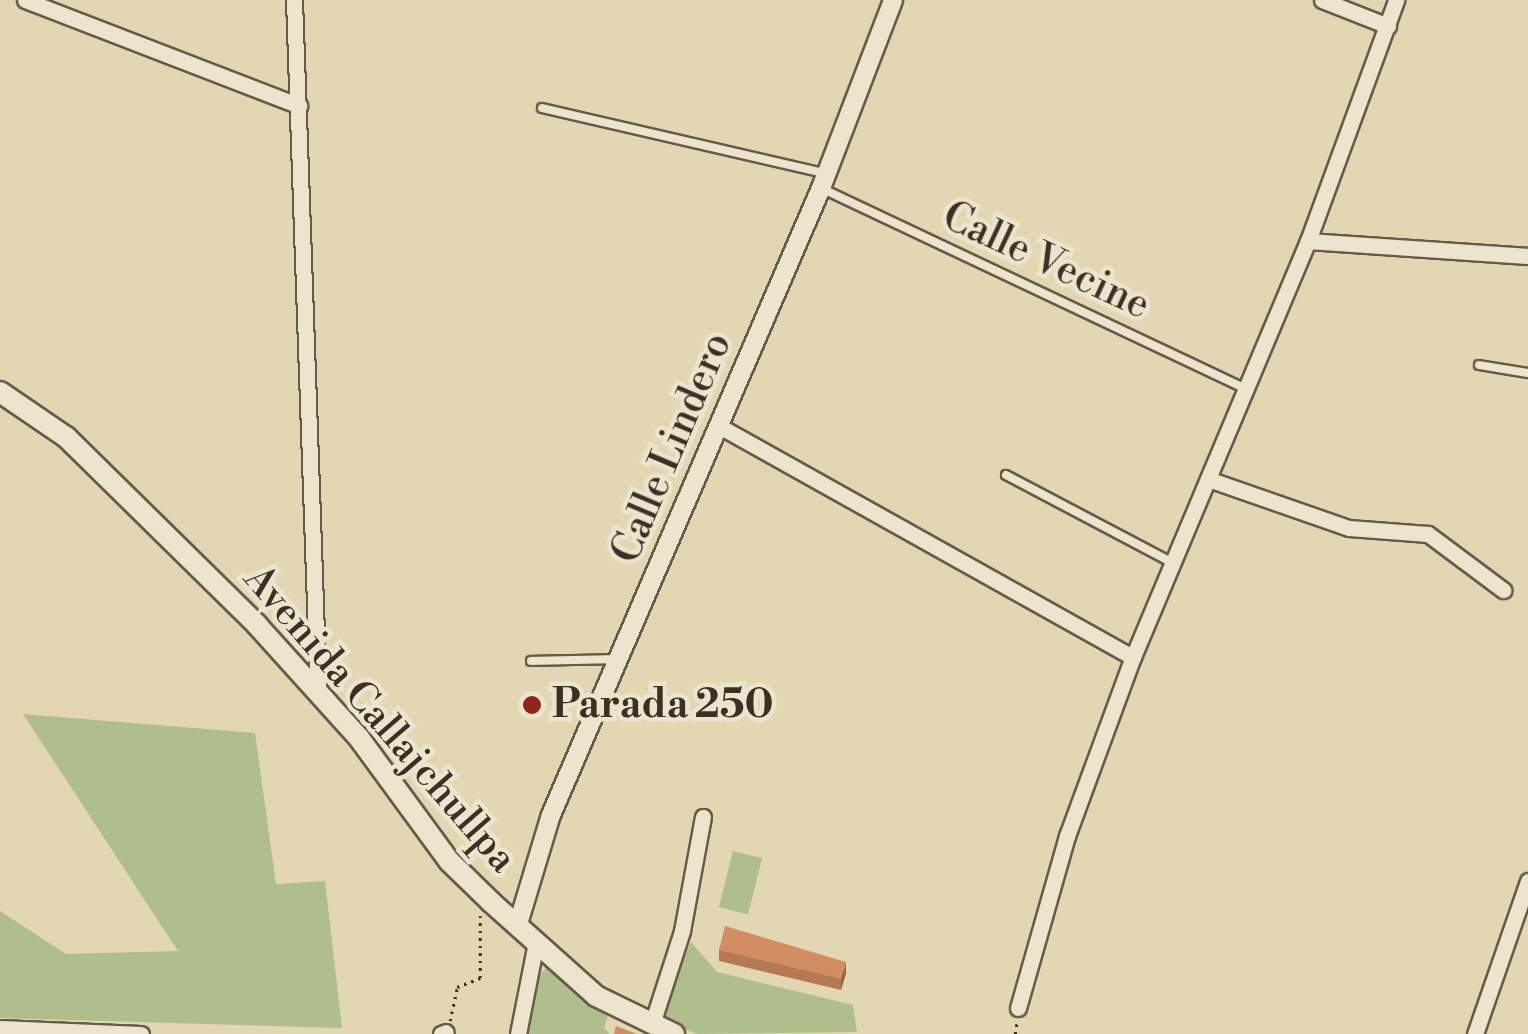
<!DOCTYPE html>
<style>
body{margin:0}
#map{position:relative;width:1528px;height:1034px;overflow:hidden;background:#e3d6b2;font-family:"Libre Bodoni",serif}
div>[style]{position:absolute}
.green>*{inset:0;background:#b0be8e;transform-origin:0 0}
.path>*{height:2.5px;margin-top:-1.25px;transform-origin:0;background:repeating-linear-gradient(90deg,#3c3024 0 2.5px,transparent 0 7.5px)}
.roads{filter:drop-shadow(2px 0 #665a48) drop-shadow(-2px 0 #665a48) drop-shadow(0 2px #665a48) drop-shadow(0 -2px #665a48)}
.service>*{height:8px;margin:-4px;padding:0 4px;transform-origin:4px;border-radius:4px;background:#ede4cd}
.minor>*{height:15px;margin:-7.5px;padding:0 7.5px;transform-origin:7.5px;border-radius:7.5px;background:#ede4cd}
.tertiary>*{height:18px;margin:-9px;padding:0 9px;transform-origin:9px;border-radius:9px;background:#ede4cd}
.secondary>*{height:20px;margin:-10px;padding:0 10px;transform-origin:10px;border-radius:10px;background:#ede4cd}
.wall>*{inset:0;background:#b57955}
.shaded-wall>*{inset:0;background:#936345}
.building>*{inset:0;background:#d28d63}
.dots>*{width:28px;height:28px;translate:-50% -50%;box-sizing:border-box;border:5px solid #ede4cd;border-radius:50%}
span{translate:-50% -50%;white-space:nowrap;text-align:center;line-height:1.15;-webkit-text-stroke:9px #ede4cd;paint-order:stroke}
.street-label{font-size:40px;color:#3c3024}
.poi-label{font-size:40px;color:#3c3024;font-weight:700}
.left{translate:0 -50%;text-align:left}
</style>
<div id="map">
<div class="green">
<div style="clip-path:polygon(23px 714px,255px 733px,276px 884px,325px 881px,342px 1028px,0 1018px,0 911px,66px 954px,178px 951px)"></div>
<div style="left:733px;top:851px;width:30px;height:58px;rotate:14deg"></div>
<div style="clip-path:polygon(691px 942px,717px 972px,853px 1005px,857px 1032px,697px 1034px,668px 1022px,661px 1013px)"></div>
<div style="clip-path:polygon(546px 968px,608px 1016px,604px 1028px,610px 1034px,528px 1034px,534px 980px)"></div>
</div>
<div class="path">
<div style="left:450px;top:1021px;width:35px;rotate:-78deg"></div>
<div style="left:457px;top:987px;width:25px;rotate:-21deg"></div>
<div style="left:480px;top:978px;width:62px;rotate:-90deg"></div>
<div style="left:1015px;top:1034px;width:13px;rotate:-81deg"></div>
</div>
<div class="roads">
<div class="service">
<div style="left:542px;top:108px;width:289px;rotate:13deg"></div>
<div style="left:821px;top:188px;width:470px;rotate:25.3deg"></div>
<div style="left:1479px;top:365px;width:50px;rotate:9.3deg"></div>
<div style="left:1006px;top:475px;width:189px;rotate:27.8deg"></div>
<div style="left:531px;top:661px;width:85px;rotate:-1.3deg"></div>
</div>
<div class="minor">
<div style="left:25px;top:0;width:294px;rotate:21.1deg"></div>
<div style="left:294px;top:0;width:689px;rotate:88.01deg"></div>
<div style="left:1322px;top:0;width:71px;rotate:21.5deg"></div>
<div style="left:1308px;top:241px;width:221px;rotate:3.9deg"></div>
<div style="left:719px;top:426px;width:474px;rotate:29.2deg"></div>
<div style="left:1208px;top:479px;width:149px;rotate:19.2deg"></div>
<div style="left:1349px;top:528px;width:79px;rotate:4.3deg"></div>
<div style="left:1428px;top:534px;width:94px;rotate:36.7deg"></div>
<div style="left:1018px;top:1008px;width:179px;rotate:-74.1deg"></div>
<div style="left:1067px;top:836px;width:191px;rotate:-69.8deg"></div>
<div style="left:1133px;top:657px;width:451px;rotate:-67.2deg"></div>
<div style="left:1308px;top:241px;width:257px;rotate:-69.9deg"></div>
<div style="left:652px;top:1024px;width:98px;rotate:-72.1deg"></div>
<div style="left:682px;top:931px;width:116px;rotate:-79.6deg"></div>
<div style="left:0;top:1028px;width:141px;rotate:2.4deg"></div>
<div style="left:441px;top:1034px;width:5px;rotate:-22deg"></div>
<div style="left:518px;top:1034px;width:94px;rotate:-78.9deg"></div>
<div style="left:1475px;top:1034px;width:162px;rotate:-70.9deg"></div>
</div>
<div class="tertiary">
<div style="left:518px;top:924px;width:114px;rotate:-73.2deg"></div>
<div style="left:551px;top:815px;width:683px;rotate:-66.7deg"></div>
<div style="left:821px;top:188px;width:201px;rotate:-69deg"></div>
</div>
<div class="secondary">
<div style="left:0;top:392px;width:80px;rotate:34.3deg"></div>
<div style="left:66px;top:437px;width:268px;rotate:44.5deg"></div>
<div style="left:257px;top:625px;width:152px;rotate:47.9deg"></div>
<div style="left:359px;top:738px;width:152px;rotate:53.8deg"></div>
<div style="left:449px;top:861px;width:59px;rotate:44.3deg"></div>
<div style="left:491px;top:902px;width:141px;rotate:41.8deg"></div>
<div style="left:596px;top:996px;width:87px;rotate:26deg"></div>
</div>
</div>
<div class="wall">
<div style="clip-path:polygon(719px 950px,846px 973px,841px 990px,719px 961px)"></div>
</div>
<div class="shaded-wall">
<div style="clip-path:polygon(846px 962px,846px 973px,841px 990px,841px 979px)"></div>
</div>
<div class="building">
<div style="clip-path:polygon(725px 926px,846px 962px,841px 979px,719px 950px)"></div>
<div style="clip-path:polygon(616px 1026px,637px 1034px,614px 1034px)"></div>
</div>
<div class="dots">
<div style="left:532px;top:705px;background:#8f2418"></div>
</div>
<div class="street-label">
<span style="left:1046px;top:261px;rotate:25deg">Calle Vecine</span>
<span style="left:672px;top:448px;rotate:-67deg">Calle Lindero</span>
<span style="left:380px;top:719px;rotate:49deg">Avenida Callajchullpa</span>
</div>
<div class="poi-label">
<span class="left" style="left:552px;top:705px">Parada 250</span>
</div>
</div>
